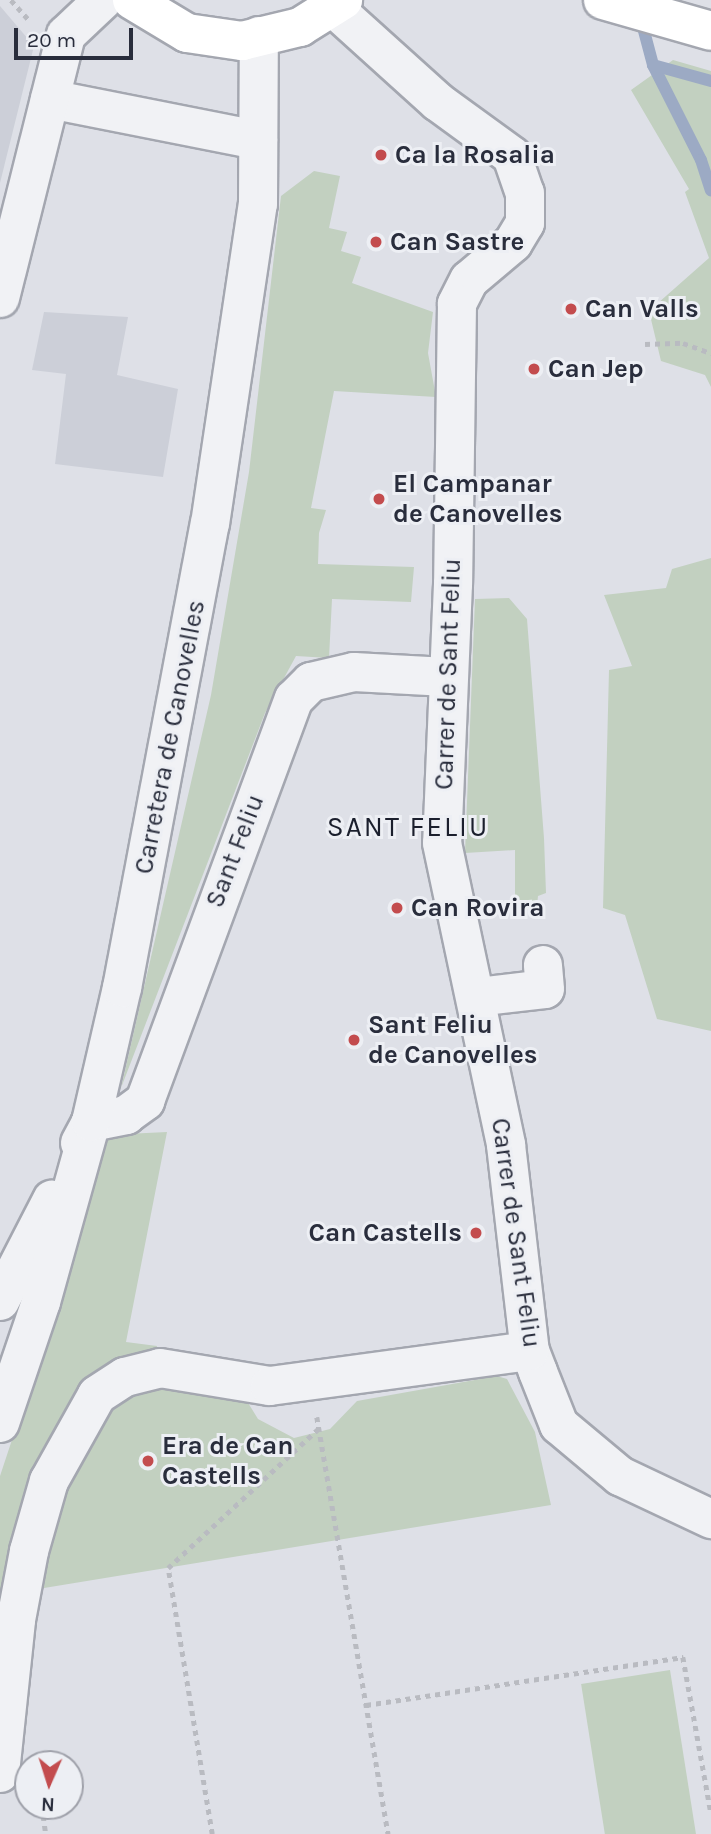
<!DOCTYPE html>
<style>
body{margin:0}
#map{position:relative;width:711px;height:1834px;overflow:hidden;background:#dee0e7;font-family:Karla,sans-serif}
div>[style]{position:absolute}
.built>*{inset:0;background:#cccfd8}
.green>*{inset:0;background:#c2d0c0;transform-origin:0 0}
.stream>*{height:12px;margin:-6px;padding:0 6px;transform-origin:6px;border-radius:6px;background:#9caac4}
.path>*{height:4.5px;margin-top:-2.25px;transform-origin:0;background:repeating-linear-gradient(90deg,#b9bbc1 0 5px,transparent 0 10px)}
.roads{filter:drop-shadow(2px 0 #a4a7b0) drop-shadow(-2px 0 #a4a7b0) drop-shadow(0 2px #a4a7b0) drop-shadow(0 -2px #a4a7b0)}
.minor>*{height:38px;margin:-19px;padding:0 19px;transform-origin:19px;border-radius:19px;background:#f1f2f5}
.major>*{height:38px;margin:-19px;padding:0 19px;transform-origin:19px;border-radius:19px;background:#fff}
.dots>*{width:19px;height:19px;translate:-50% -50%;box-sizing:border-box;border:4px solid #edeff4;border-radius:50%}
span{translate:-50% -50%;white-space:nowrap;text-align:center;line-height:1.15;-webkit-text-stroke:6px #edeff4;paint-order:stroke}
.poi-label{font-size:26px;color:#292d3c;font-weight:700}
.left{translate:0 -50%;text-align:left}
.right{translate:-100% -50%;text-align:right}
.street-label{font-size:26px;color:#292d3c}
.neighbourhood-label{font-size:28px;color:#1b1f2d;letter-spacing:2px}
.north{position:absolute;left:14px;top:1750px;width:70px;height:70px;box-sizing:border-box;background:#edeff4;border:2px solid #9fa1aa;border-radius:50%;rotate:183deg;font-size:19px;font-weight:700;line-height:28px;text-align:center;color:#292d3c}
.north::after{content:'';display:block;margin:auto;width:24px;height:32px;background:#c34c4e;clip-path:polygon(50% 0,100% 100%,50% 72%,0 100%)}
.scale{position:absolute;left:14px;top:28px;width:119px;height:32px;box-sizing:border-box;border:4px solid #292d3c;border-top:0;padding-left:9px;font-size:21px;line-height:24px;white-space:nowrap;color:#292d3c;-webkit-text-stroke:5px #edeff4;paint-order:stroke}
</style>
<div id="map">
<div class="built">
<div style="clip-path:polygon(0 6px,34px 46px,0 183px)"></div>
<div style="clip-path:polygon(44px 312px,128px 317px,117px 375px,178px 389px,163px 477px,55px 464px,66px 374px,32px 370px)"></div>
</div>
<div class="green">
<div style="clip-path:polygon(673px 60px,711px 71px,711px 387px,705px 375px,661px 361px,649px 311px,709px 258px,685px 192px,689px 189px,631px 90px)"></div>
<div style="clip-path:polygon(314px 171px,340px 176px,329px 228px,347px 232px,341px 251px,361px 257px,352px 283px,433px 312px,428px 353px,436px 397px,334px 391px,311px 508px,326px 510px,319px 533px,318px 564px,414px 567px,411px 602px,332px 599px,329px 658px,296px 656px,265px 713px,121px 1088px,211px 695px,249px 472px,281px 196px)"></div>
<div style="clip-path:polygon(711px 558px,711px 1031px,657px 1019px,625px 915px,603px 908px,609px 670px,632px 666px,604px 595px,666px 588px,672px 569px)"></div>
<div style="clip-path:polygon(509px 598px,527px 619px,544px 838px,546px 893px,538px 896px,537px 906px,515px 905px,515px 850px,465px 853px,475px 599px)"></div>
<div style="clip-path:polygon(167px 1132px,126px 1342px,157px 1346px,154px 1362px,86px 1390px,0 1678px,0 1476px,50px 1325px,105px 1135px)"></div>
<div style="clip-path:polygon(497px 1376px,507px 1379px,535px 1432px,551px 1505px,38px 1589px,52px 1507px,83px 1445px,122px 1399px,157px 1382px,242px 1393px,258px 1419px,294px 1438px,330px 1429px,357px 1401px)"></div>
<div style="left:670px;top:1670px;width:166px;height:90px;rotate:81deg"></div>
</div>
<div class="stream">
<div style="left:640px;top:16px;width:51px;rotate:75.1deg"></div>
<div style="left:653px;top:65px;width:106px;rotate:63.2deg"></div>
<div style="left:701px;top:160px;width:32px;rotate:72deg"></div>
<div style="left:653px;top:65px;width:60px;rotate:15.4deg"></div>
</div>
<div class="path">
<div style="left:11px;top:0;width:27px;rotate:48deg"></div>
<div style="left:645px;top:344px;width:38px;rotate:-2deg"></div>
<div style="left:683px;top:343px;width:30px;rotate:20deg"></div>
<div style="left:317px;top:1417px;width:423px;rotate:80.3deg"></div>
<div style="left:366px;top:1705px;width:321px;rotate:-8.6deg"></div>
<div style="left:683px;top:1657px;width:158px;rotate:79.8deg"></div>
<div style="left:42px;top:1806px;width:28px;rotate:82deg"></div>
<div style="left:212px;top:1834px;width:270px;rotate:-99.4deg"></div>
<div style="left:168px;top:1568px;width:205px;rotate:-42.8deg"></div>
</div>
<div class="roads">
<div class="minor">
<div style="left:335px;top:9px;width:139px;rotate:42.1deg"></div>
<div style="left:438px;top:102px;width:92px;rotate:36.1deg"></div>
<div style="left:512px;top:156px;width:39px;rotate:71deg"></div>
<div style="left:525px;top:193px;width:30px;rotate:90deg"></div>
<div style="left:525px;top:223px;width:23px;rotate:121deg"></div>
<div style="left:513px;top:243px;width:57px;rotate:139.9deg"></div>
<div style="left:469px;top:280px;width:27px;rotate:117deg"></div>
<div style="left:457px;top:304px;width:280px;rotate:90.8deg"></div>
<div style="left:453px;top:584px;width:259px;rotate:92.4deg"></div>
<div style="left:442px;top:843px;width:309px;rotate:78deg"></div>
<div style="left:506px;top:1145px;width:207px;rotate:83.4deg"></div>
<div style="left:530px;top:1351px;width:22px;rotate:69deg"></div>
<div style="left:538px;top:1372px;width:57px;rotate:68.4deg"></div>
<div style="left:559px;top:1425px;width:80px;rotate:39.9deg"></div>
<div style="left:620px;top:1476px;width:101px;rotate:25.3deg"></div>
<div style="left:50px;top:99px;width:212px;rotate:11.2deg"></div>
<div style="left:0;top:298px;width:271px;rotate:-75.9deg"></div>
<div style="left:66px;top:35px;width:51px;rotate:-43.4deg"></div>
<div style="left:477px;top:997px;width:68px;rotate:-6.7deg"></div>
<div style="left:545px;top:989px;width:24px;rotate:-95deg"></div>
<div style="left:80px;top:1143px;width:24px;rotate:-62deg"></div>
<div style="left:91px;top:1122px;width:36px;rotate:-11deg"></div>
<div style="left:126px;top:1115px;width:24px;rotate:-36deg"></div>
<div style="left:145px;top:1101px;width:429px;rotate:-69.7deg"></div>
<div style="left:294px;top:699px;width:24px;rotate:-45deg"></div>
<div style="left:311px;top:682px;width:44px;rotate:-13.1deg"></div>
<div style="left:354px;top:672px;width:93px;rotate:3.1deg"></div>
<div style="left:0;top:1301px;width:114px;rotate:-62.8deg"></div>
<div style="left:0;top:1423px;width:128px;rotate:-71.3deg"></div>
<div style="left:41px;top:1302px;width:187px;rotate:-74.5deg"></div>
<div style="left:91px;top:1122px;width:138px;rotate:-77deg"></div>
<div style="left:122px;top:988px;width:472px;rotate:-79.3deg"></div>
<div style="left:210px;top:524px;width:324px;rotate:-81.5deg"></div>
<div style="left:258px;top:204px;width:168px;rotate:-89.7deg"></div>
<div style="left:0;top:1773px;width:154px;rotate:-84deg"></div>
<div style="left:16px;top:1620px;width:70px;rotate:-79.3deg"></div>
<div style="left:29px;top:1551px;width:73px;rotate:-74.1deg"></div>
<div style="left:49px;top:1481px;width:98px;rotate:-60.8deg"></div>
<div style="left:97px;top:1395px;width:33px;rotate:-33deg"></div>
<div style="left:125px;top:1377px;width:36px;rotate:-14deg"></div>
<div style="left:160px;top:1368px;width:111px;rotate:9.3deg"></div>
<div style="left:270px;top:1386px;width:262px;rotate:-7.7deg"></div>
</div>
<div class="major">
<div style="left:132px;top:0;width:64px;rotate:31deg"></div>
<div style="left:187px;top:33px;width:56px;rotate:8.3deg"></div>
<div style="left:242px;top:41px;width:60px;rotate:-13.6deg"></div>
<div style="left:300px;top:27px;width:51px;rotate:-32.1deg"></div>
<div style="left:603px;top:0;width:112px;rotate:16deg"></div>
</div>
</div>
<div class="dots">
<div style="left:381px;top:155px;background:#c34c4e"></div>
<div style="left:376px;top:242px;background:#c34c4e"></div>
<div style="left:571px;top:309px;background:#c34c4e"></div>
<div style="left:534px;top:369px;background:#c34c4e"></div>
<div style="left:379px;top:499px;background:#c34c4e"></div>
<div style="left:397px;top:908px;background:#c34c4e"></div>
<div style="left:354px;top:1040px;background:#c34c4e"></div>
<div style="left:476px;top:1233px;background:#c34c4e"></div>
<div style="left:148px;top:1461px;background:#c34c4e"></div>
</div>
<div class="poi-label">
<span class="left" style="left:395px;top:155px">Ca la Rosalia</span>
<span class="left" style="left:390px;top:242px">Can Sastre</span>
<span class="left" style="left:585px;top:309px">Can Valls</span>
<span class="left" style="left:548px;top:369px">Can Jep</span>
<span class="left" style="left:393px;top:499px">El Campanar<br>de Canovelles</span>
<span class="left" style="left:411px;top:908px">Can Rovira</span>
<span class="left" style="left:368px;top:1040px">Sant Feliu<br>de Canovelles</span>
<span class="right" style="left:462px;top:1233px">Can Castells</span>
<span class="left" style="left:162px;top:1461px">Era de Can<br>Castells</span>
</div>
<div class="street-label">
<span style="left:448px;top:674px;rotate:-88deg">Carrer de Sant Feliu</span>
<span style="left:170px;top:737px;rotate:-79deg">Carretera de Canovelles</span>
<span style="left:235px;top:851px;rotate:-69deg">Sant Feliu</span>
<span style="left:516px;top:1233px;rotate:82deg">Carrer de Sant Feliu</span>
</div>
<div class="neighbourhood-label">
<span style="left:408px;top:827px">SANT FELIU</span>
</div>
<div class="north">N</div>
<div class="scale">20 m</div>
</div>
